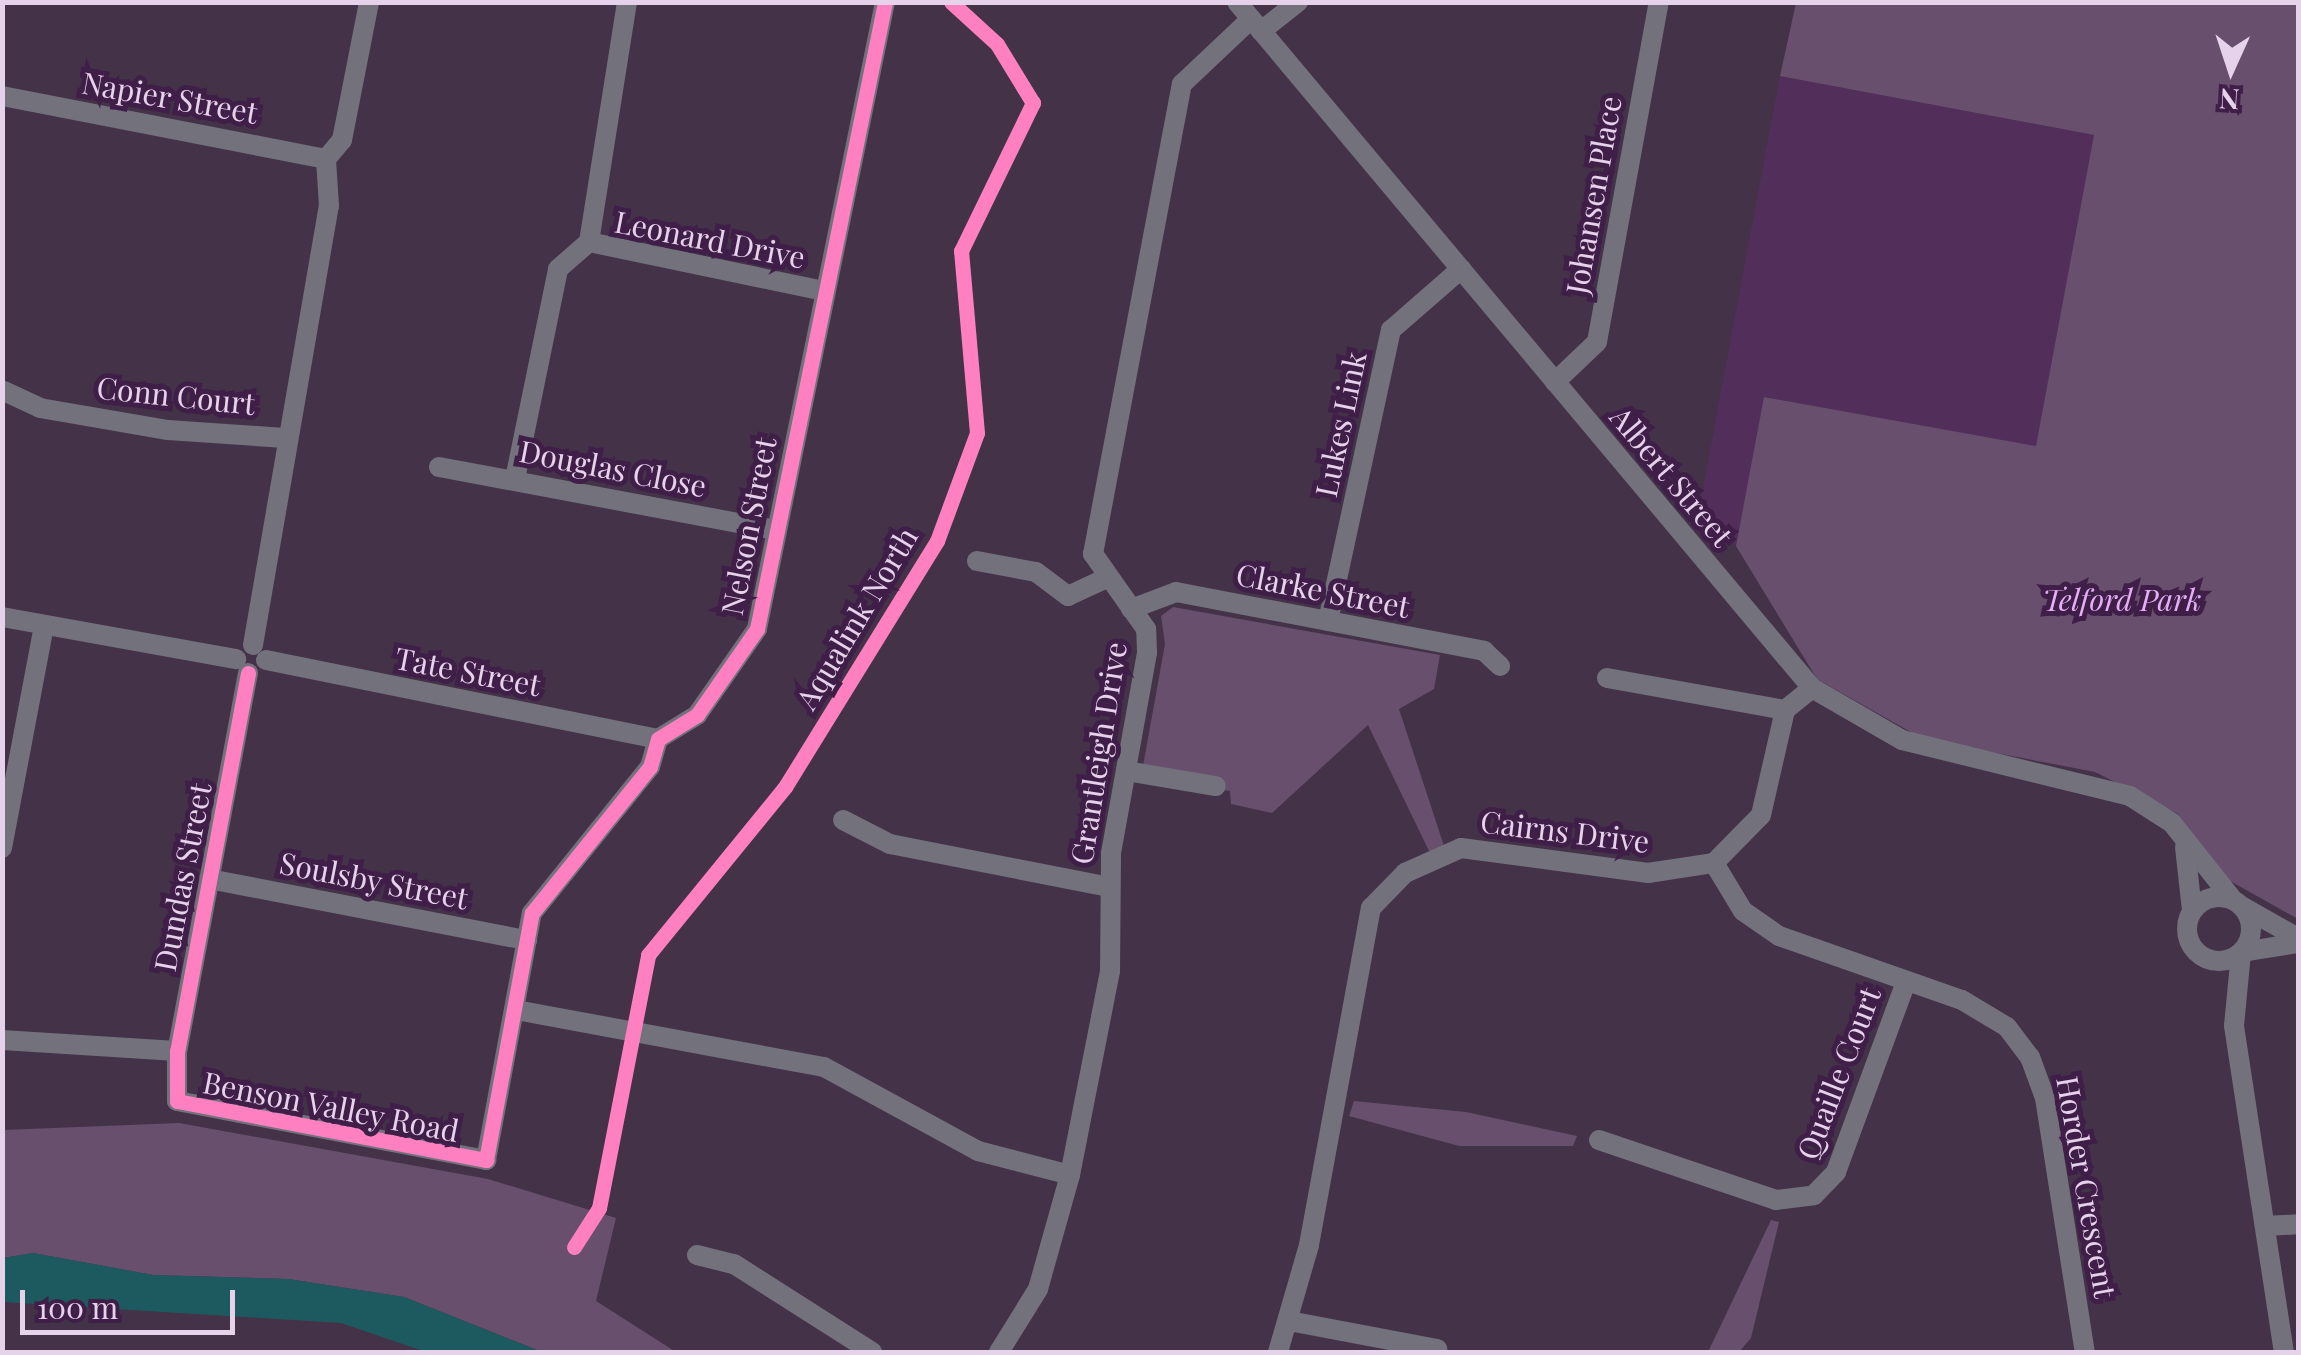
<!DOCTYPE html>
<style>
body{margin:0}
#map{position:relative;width:2301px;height:1355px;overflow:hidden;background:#443249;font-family:"Playfair Display",serif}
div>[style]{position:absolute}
.built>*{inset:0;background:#522f5b}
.green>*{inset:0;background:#674f6d}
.water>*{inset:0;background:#1d5a5f}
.minor>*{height:20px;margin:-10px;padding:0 10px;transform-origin:10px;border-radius:10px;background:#72717c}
.minor>.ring{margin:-10px;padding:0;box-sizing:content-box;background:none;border:20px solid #72717c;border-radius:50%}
.cycleway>*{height:15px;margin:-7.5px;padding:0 7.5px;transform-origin:7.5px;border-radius:7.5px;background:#ff80c0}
span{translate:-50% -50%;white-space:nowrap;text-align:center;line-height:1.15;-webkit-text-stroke:10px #3f1e48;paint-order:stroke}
.street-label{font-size:30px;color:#e7d2ec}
.park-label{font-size:30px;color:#e5aef5;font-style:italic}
.frame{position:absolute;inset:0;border:5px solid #e7d2ec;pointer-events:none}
.north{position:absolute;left:2181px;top:20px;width:100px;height:100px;-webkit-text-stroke:8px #3f1e48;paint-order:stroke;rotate:183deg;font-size:28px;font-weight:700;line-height:40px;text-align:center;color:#e7d2ec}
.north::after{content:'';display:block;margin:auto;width:35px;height:45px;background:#e7d2ec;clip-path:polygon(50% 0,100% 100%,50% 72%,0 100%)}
.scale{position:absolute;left:20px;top:1290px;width:215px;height:45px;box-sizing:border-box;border:5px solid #e7d2ec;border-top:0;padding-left:12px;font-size:30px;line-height:35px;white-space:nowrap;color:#e7d2ec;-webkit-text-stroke:8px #3f1e48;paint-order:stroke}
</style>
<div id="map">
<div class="built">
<div style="clip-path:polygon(1780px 76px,2094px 135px,2036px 447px,1765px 397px,1736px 546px,1700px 504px)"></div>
</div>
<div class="green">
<div style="clip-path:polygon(1796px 3px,2298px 3px,2298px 919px,2223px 877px,2178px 814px,2095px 772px,1923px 739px,1817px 679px,1736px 546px,1764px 397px,2036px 446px,2094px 135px,1780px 76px)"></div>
<div style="clip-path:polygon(1173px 607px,1440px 655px,1434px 689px,1399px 709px,1445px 849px,1430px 853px,1368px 725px,1272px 813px,1231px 804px,1230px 791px,1159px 780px,1143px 766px,1165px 644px,1161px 616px)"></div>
<div style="clip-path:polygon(1354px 1101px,1466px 1112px,1577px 1136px,1573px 1146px,1459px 1146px,1349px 1116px)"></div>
<div style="clip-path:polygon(179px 1123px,488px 1179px,616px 1218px,596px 1301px,676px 1352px,542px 1352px,404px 1297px,288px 1279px,153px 1275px,33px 1253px,3px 1258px,3px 1130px)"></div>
<div style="clip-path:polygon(1771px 1220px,1779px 1222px,1751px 1338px,1739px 1352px,1708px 1352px)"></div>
</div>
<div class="water">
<div style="clip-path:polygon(33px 1253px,153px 1275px,288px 1279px,404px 1297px,542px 1352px,426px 1352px,341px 1323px,3px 1302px,3px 1258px)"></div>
</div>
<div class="minor">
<div style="left:627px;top:2px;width:243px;rotate:99deg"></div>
<div style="left:589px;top:242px;width:240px;rotate:11.8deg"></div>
<div style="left:1237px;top:2px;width:895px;rotate:50.03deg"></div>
<div style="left:1812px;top:688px;width:104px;rotate:30deg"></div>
<div style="left:1902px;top:740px;width:235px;rotate:13.8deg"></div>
<div style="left:2130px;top:796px;width:50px;rotate:32.7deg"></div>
<div style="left:2172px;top:823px;width:98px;rotate:51.6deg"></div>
<div style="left:1261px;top:31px;width:47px;rotate:-38.1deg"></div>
<div style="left:2px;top:96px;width:330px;rotate:11deg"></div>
<div style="left:1555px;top:382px;width:58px;rotate:-43.6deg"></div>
<div style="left:1597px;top:342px;width:346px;rotate:-79.7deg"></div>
<div style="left:4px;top:391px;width:40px;rotate:25deg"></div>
<div style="left:40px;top:408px;width:130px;rotate:9.8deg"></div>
<div style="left:168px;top:430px;width:117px;rotate:3.9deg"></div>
<div style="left:439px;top:467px;width:343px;rotate:10.6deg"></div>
<div style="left:515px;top:479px;width:214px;rotate:-78.4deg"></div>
<div style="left:558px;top:269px;width:41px;rotate:-41.1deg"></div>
<div style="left:977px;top:561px;width:60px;rotate:10.6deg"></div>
<div style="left:1036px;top:572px;width:40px;rotate:37deg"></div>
<div style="left:1068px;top:596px;width:40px;rotate:-25deg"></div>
<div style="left:1131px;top:609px;width:48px;rotate:-20.7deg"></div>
<div style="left:1176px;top:592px;width:314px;rotate:10.8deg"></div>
<div style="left:1484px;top:651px;width:22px;rotate:43deg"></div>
<div style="left:2px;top:617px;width:238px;rotate:10.2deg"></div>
<div style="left:1328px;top:621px;width:298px;rotate:-77.8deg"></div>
<div style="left:1391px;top:330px;width:93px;rotate:-41.1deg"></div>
<div style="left:253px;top:645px;width:446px;rotate:-80.2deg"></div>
<div style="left:329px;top:206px;width:47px;rotate:-93.7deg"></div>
<div style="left:326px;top:159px;width:25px;rotate:-50deg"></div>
<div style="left:342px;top:140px;width:141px;rotate:-78.9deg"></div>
<div style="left:266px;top:660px;width:400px;rotate:11.4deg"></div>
<div style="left:248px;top:673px;width:385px;rotate:100.6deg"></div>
<div style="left:177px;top:1051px;width:50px;rotate:90deg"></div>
<div style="left:177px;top:1101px;width:315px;rotate:10.8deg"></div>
<div style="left:486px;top:1160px;width:251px;rotate:-79.5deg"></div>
<div style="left:532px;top:913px;width:188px;rotate:-51.1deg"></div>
<div style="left:650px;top:767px;width:29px;rotate:-74deg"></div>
<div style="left:658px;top:739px;width:46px;rotate:-31.6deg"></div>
<div style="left:697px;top:715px;width:105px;rotate:-55.1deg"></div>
<div style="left:757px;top:629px;width:640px;rotate:-78.46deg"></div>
<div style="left:1607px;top:678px;width:181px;rotate:10.2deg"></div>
<div style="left:1126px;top:771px;width:91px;rotate:9.5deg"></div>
<div style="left:843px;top:820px;width:53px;rotate:27.1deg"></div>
<div style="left:890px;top:844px;width:223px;rotate:11.1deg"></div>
<div style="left:2185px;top:847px;width:63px;rotate:83.7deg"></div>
<div style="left:2px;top:848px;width:227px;rotate:-79.3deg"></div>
<div style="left:1714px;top:863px;width:56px;rotate:58.9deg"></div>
<div style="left:1743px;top:911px;width:44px;rotate:34.8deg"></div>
<div style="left:1779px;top:936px;width:194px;rotate:19.3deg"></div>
<div style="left:1962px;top:1000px;width:52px;rotate:31deg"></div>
<div style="left:2007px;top:1027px;width:38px;rotate:53deg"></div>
<div style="left:2030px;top:1057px;width:44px;rotate:69.9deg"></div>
<div style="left:2045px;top:1098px;width:257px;rotate:81.1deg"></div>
<div style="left:209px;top:879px;width:324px;rotate:10.9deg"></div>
<div class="ring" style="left:2187px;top:897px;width:44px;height:44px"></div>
<div style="left:2243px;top:907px;width:63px;rotate:29.4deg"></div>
<div style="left:2242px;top:952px;width:57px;rotate:-9.1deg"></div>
<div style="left:2241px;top:953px;width:73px;rotate:95.5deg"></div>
<div style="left:2234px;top:1026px;width:330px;rotate:81.3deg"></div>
<div style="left:516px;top:1010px;width:313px;rotate:10.5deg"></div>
<div style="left:824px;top:1067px;width:175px;rotate:28.6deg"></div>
<div style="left:978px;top:1151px;width:95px;rotate:14.6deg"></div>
<div style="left:2px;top:1040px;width:175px;rotate:3.6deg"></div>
<div style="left:1599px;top:1140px;width:187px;rotate:18.7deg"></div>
<div style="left:1776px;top:1200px;width:38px;rotate:-7deg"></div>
<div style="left:1814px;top:1195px;width:32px;rotate:-46deg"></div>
<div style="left:1836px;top:1172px;width:202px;rotate:-69.8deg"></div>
<div style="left:2265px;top:1226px;width:33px;rotate:-3deg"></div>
<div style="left:697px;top:1255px;width:38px;rotate:14deg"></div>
<div style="left:734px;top:1264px;width:164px;rotate:32.5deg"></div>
<div style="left:1289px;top:1321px;width:151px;rotate:10.7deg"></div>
<div style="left:999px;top:1352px;width:74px;rotate:-58.2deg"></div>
<div style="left:1038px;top:1289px;width:118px;rotate:-74.3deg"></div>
<div style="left:1070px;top:1175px;width:208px;rotate:-78.9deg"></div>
<div style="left:1110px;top:971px;width:118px;rotate:-89.5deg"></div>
<div style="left:1111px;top:853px;width:204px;rotate:-79.8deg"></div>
<div style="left:1147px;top:652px;width:23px;rotate:-92deg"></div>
<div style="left:1146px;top:629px;width:92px;rotate:-125.2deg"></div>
<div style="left:1093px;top:554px;width:478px;rotate:-79.3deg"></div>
<div style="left:1182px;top:84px;width:95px;rotate:-43.3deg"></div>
<div style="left:1278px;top:1352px;width:111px;rotate:-73.8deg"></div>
<div style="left:1309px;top:1245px;width:343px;rotate:-79.6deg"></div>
<div style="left:1371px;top:908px;width:49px;rotate:-45.8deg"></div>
<div style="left:1405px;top:873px;width:61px;rotate:-24.1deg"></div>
<div style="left:1461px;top:848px;width:189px;rotate:7.6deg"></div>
<div style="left:1648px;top:873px;width:67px;rotate:-8.6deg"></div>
<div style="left:1714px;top:863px;width:67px;rotate:-45.6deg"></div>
<div style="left:1761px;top:815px;width:108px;rotate:-77.1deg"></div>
<div style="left:1785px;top:710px;width:35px;rotate:-39deg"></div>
</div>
<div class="cycleway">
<div style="left:248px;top:673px;width:385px;rotate:100.6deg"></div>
<div style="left:177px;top:1051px;width:50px;rotate:90deg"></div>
<div style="left:177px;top:1101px;width:315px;rotate:10.8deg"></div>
<div style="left:486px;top:1160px;width:251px;rotate:-79.5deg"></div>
<div style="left:532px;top:913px;width:188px;rotate:-51.1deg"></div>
<div style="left:650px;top:767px;width:29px;rotate:-74deg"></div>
<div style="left:658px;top:739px;width:46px;rotate:-31.6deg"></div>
<div style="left:697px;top:715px;width:105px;rotate:-55.1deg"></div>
<div style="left:757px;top:629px;width:640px;rotate:-78.46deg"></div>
<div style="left:574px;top:1247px;width:46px;rotate:-57.3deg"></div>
<div style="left:599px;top:1208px;width:258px;rotate:-79deg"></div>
<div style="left:648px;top:955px;width:217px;rotate:-50.8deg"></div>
<div style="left:785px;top:787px;width:289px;rotate:-58.3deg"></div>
<div style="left:937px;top:541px;width:115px;rotate:-69.7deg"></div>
<div style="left:977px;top:433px;width:183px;rotate:-95deg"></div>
<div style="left:961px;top:251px;width:165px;rotate:-64.1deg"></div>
<div style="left:1033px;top:103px;width:69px;rotate:-121.4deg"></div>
<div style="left:997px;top:44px;width:62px;rotate:-137.6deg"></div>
</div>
<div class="street-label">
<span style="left:170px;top:97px;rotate:10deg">Napier Street</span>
<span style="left:1593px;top:195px;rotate:-80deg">Johansen Place</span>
<span style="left:710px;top:239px;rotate:11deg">Leonard Drive</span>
<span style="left:176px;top:395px;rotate:6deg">Conn Court</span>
<span style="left:1340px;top:424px;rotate:-78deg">Lukes Link</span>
<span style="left:613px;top:468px;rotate:11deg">Douglas Close</span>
<span style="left:1672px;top:476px;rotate:50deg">Albert Street</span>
<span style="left:748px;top:526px;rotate:-79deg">Nelson Street</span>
<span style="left:1323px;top:590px;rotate:11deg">Clarke Street</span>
<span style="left:856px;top:618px;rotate:-59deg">Aqualink North</span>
<span style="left:468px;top:671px;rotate:11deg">Tate Street</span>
<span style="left:1098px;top:753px;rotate:-81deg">Grantleigh Drive</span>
<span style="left:1565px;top:831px;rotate:7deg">Cairns Drive</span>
<span style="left:182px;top:877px;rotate:-79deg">Dundas Street</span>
<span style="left:374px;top:880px;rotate:11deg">Soulsby Street</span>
<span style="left:1838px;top:1073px;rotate:-69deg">Quaille Court</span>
<span style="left:331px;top:1106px;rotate:11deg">Benson Valley Road</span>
<span style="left:2087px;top:1187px;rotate:80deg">Horder Crescent</span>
</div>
<div class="park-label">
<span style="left:2122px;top:599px">Telford Park</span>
</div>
<div class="frame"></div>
<div class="north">N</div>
<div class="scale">100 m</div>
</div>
